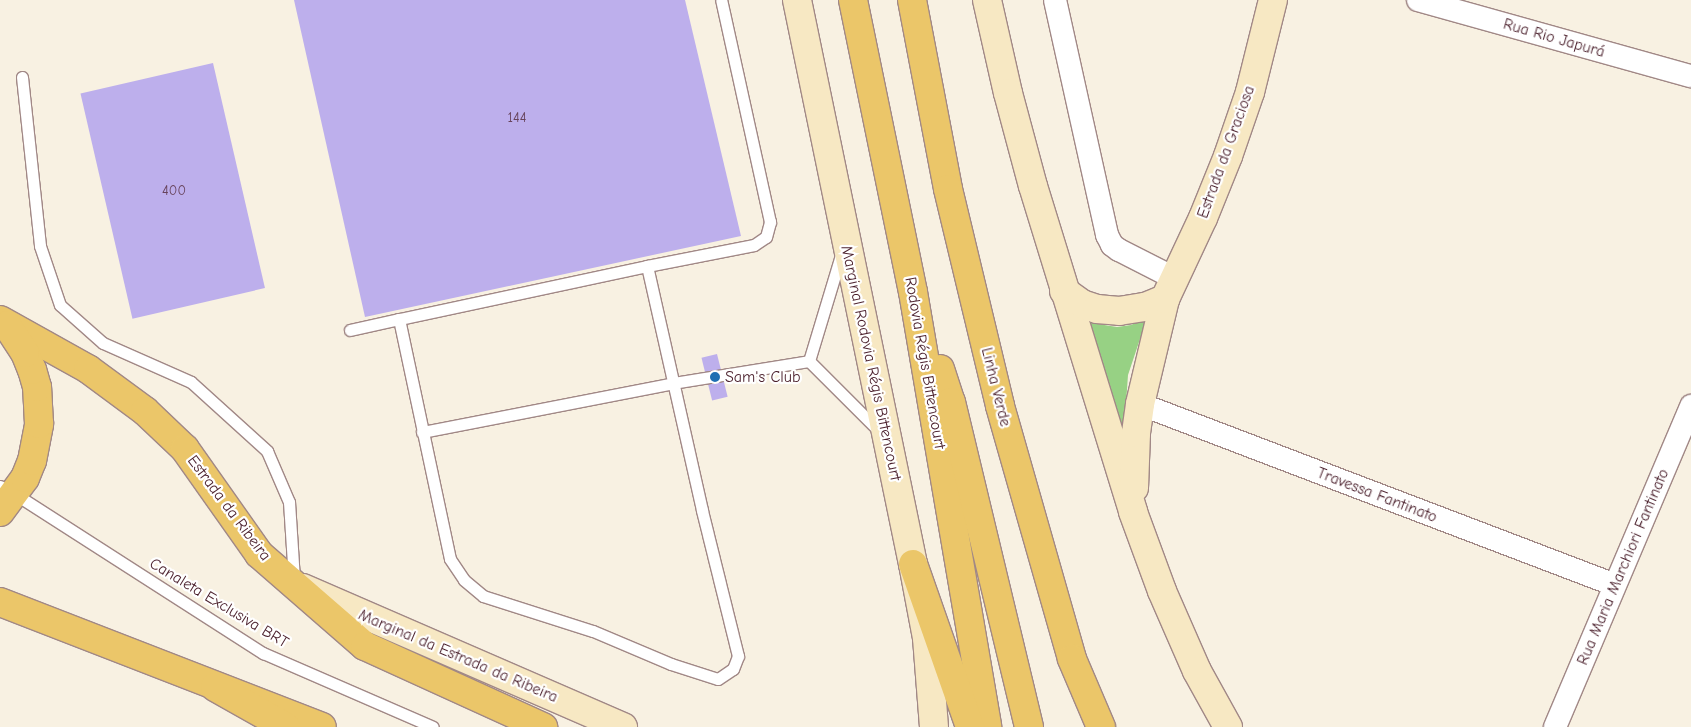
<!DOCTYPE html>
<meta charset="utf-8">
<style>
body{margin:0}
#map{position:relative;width:1691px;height:727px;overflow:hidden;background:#f8f1e2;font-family:"Comic Neue",sans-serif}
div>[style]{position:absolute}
.green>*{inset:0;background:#97d184}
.building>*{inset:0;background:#bdafec;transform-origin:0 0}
.roads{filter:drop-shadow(1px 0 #a18886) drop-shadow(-1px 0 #a18886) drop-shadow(0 1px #a18886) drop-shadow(0 -1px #a18886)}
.service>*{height:11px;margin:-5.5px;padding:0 5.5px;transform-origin:5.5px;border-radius:5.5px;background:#fff}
.minor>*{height:22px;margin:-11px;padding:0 11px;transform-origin:11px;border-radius:11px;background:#fff}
.secondary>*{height:28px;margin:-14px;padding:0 14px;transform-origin:14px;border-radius:14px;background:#f7e8c3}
.primary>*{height:28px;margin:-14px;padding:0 14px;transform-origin:14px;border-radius:14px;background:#ebc669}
.trunk>*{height:28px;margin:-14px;padding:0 14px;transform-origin:14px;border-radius:14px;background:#ebc669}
.dots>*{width:14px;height:14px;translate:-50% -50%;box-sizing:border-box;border:2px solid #fff;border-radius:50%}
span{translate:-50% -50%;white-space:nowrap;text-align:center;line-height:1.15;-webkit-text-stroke:4.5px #fff;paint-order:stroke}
.number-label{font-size:14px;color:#67435b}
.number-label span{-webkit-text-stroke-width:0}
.street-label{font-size:16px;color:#4a1f2b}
.poi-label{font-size:16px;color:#4a1f2b}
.left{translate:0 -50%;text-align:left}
</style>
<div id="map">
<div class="green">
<div style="clip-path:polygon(1088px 317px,1098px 324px,1117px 327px,1131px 325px,1147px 318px,1128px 375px,1124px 432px)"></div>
</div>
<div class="building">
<div style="clip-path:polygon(294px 0,685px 0,741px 236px,365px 317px)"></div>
<div style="left:213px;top:63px;width:231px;height:136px;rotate:77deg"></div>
<div style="left:717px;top:354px;width:44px;height:16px;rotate:76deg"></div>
</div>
<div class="roads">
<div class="service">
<div style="left:22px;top:77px;width:170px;rotate:83.9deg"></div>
<div style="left:40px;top:246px;width:62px;rotate:71.3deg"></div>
<div style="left:60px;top:305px;width:57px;rotate:41.5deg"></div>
<div style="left:103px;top:343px;width:96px;rotate:23.9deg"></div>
<div style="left:191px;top:382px;width:103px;rotate:42.2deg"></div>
<div style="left:267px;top:451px;width:56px;rotate:66.7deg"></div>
<div style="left:289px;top:502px;width:78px;rotate:86.3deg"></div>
<div style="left:647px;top:266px;width:254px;rotate:167.9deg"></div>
<div style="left:399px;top:319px;width:245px;rotate:78deg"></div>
<div style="left:450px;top:559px;width:25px;rotate:56deg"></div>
<div style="left:464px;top:580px;width:25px;rotate:40deg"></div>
<div style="left:483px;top:596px;width:115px;rotate:17.7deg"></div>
<div style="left:593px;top:631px;width:85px;rotate:22.9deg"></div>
<div style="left:671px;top:664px;width:49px;rotate:17.7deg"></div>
<div style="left:718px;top:679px;width:18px;rotate:-34deg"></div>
<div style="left:733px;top:669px;width:14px;rotate:-69deg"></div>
<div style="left:738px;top:656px;width:150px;rotate:-103.9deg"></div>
<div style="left:702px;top:510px;width:250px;rotate:-102.7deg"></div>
<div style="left:647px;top:266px;width:109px;rotate:-11.1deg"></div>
<div style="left:754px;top:245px;width:14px;rotate:-34deg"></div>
<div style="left:766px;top:237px;width:16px;rotate:-75deg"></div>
<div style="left:770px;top:222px;width:227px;rotate:-102.4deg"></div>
<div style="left:350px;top:330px;width:50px;rotate:-12.7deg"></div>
<div style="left:809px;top:361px;width:114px;rotate:-73.2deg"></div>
<div style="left:809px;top:361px;width:100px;rotate:45deg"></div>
<div style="left:422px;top:432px;width:256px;rotate:-11deg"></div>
<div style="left:673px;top:383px;width:138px;rotate:-9.2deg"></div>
<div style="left:0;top:486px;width:17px;rotate:28deg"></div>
<div style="left:15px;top:494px;width:295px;rotate:32.7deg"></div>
<div style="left:263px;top:653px;width:185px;rotate:23.5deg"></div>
</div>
<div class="minor">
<div style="left:1055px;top:0;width:241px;rotate:77.5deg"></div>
<div style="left:1107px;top:235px;width:11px;rotate:63deg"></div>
<div style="left:1112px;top:245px;width:9px;rotate:36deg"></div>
<div style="left:1119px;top:250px;width:62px;rotate:27deg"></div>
<div style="left:1418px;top:0;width:283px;rotate:15.6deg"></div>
<div style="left:1140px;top:404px;width:508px;rotate:20.86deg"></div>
<div style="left:1555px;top:727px;width:349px;rotate:-67deg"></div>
</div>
<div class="secondary">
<div style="left:797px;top:0;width:576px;rotate:78.38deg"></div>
<div style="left:913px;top:564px;width:75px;rotate:79.3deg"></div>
<div style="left:927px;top:638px;width:89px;rotate:85.5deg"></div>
<div style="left:987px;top:0;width:95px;rotate:77.3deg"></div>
<div style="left:1008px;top:93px;width:96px;rotate:75deg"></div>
<div style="left:1033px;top:186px;width:341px;rotate:72.9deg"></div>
<div style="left:1133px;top:512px;width:84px;rotate:69.8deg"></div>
<div style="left:1162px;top:591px;width:87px;rotate:66.4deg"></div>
<div style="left:1197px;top:671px;width:64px;rotate:61deg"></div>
<div style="left:1064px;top:291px;width:22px;rotate:36deg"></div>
<div style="left:1082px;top:304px;width:16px;rotate:18deg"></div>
<div style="left:1097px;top:309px;width:22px;rotate:5deg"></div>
<div style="left:1119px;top:311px;width:26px;rotate:-9deg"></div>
<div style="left:1145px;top:307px;width:22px;rotate:-22deg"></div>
<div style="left:1134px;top:488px;width:55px;rotate:-87.9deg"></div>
<div style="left:1136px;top:433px;width:29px;rotate:-82deg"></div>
<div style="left:1140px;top:404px;width:108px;rotate:-76.6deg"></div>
<div style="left:1165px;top:299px;width:89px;rotate:-64.9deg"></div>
<div style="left:1203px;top:218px;width:67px;rotate:-68deg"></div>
<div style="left:1228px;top:156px;width:68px;rotate:-71deg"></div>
<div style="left:1250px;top:92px;width:95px;rotate:-76deg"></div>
<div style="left:303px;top:588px;width:349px;rotate:23.5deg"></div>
</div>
<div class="primary">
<div style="left:0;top:320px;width:101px;rotate:29.1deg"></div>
<div style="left:88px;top:369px;width:71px;rotate:36.4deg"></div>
<div style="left:145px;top:411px;width:55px;rotate:43.5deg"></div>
<div style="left:185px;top:449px;width:128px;rotate:54.8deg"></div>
<div style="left:259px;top:554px;width:140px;rotate:41deg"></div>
<div style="left:365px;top:646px;width:196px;rotate:24.5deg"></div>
<div style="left:0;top:512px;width:42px;rotate:-53.7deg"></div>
<div style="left:25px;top:478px;width:18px;rotate:-68deg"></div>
<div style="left:32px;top:461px;width:38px;rotate:-79deg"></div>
<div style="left:39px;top:424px;width:37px;rotate:-93deg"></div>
<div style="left:37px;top:387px;width:18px;rotate:-106deg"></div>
<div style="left:32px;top:370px;width:18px;rotate:-112deg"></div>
<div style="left:25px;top:353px;width:33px;rotate:-123deg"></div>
<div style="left:0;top:602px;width:345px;rotate:21.2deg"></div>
</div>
<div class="trunk">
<div style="left:853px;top:0;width:298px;rotate:78.4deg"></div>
<div style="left:913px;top:292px;width:441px;rotate:80.3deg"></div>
<div style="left:912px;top:0;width:192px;rotate:79.2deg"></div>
<div style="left:948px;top:189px;width:223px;rotate:76.5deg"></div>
<div style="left:1000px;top:406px;width:263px;rotate:74.1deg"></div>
<div style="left:1072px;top:659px;width:74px;rotate:66.9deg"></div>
<div style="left:940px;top:369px;width:35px;rotate:72deg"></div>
<div style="left:951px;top:402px;width:334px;rotate:76.5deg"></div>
<div style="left:913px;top:564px;width:173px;rotate:70.7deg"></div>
<div style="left:215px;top:687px;width:81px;rotate:29.4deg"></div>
</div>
</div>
<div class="dots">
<div style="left:715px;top:377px;background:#1f6fb2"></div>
</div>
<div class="number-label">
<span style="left:517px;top:118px">144</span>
<span style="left:174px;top:191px">400</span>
</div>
<div class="street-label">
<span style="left:1554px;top:38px;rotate:16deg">Rua Rio Japurá</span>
<span style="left:1226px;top:152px;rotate:-70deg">Estrada da Graciosa</span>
<span style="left:871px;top:363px;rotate:78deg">Marginal Rodovia Régis Bittencourt</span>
<span style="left:925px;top:363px;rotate:80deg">Rodovia Régis Bittencourt</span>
<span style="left:996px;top:387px;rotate:76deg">Linha Verde</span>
<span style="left:1377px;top:495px;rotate:21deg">Travessa Fantinato</span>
<span style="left:229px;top:508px;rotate:53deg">Estrada da Ribeira</span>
<span style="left:1623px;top:567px;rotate:-67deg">Rua Maria Marchiori Fantinato</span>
<span style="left:219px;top:603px;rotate:31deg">Canaleta Exclusiva BRT</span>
<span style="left:458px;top:656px;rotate:23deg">Marginal da Estrada da Ribeira</span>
</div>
<div class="poi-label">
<span class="left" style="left:725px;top:377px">Sam's Club</span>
</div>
</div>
